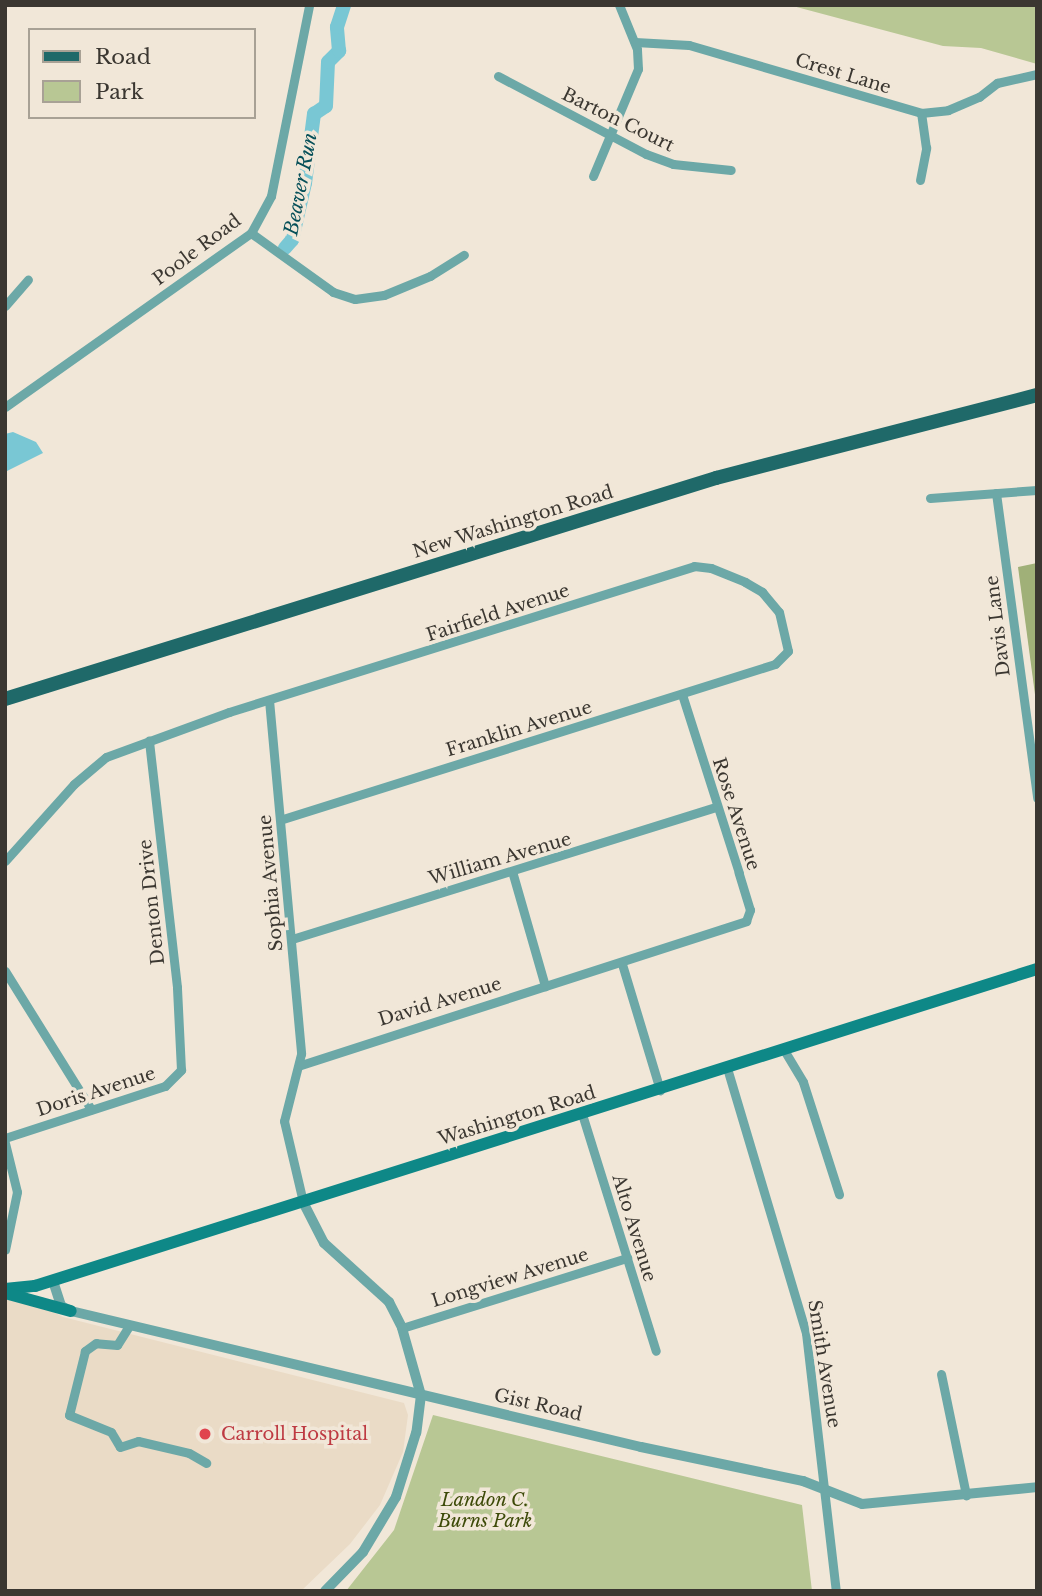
<!DOCTYPE html>
<style>
body{margin:0}
#map{position:relative;width:1042px;height:1596px;overflow:hidden;background:#f1e7d8;font-family:"Libre Baskerville",serif}
div>[style]{position:absolute}
.built>*{inset:0;background:#eadbc6}
.green>*{inset:0;background:#b8c794}
.forest>*{inset:0;background:#a0b078}
.water>*{inset:0;background:#79c7d4}
.river>*{height:14px;margin:-7px;padding:0 7px;transform-origin:7px;border-radius:7px;background:#79c7d4}
.minor>*{height:9px;margin:-4.5px;padding:0 4.5px;transform-origin:4.5px;border-radius:4.5px;background:#6ca8a7}
.tertiary>*{height:10px;margin:-5px;padding:0 5px;transform-origin:5px;border-radius:5px;background:#6ca8a7}
.secondary>*{height:12px;margin:-6px;padding:0 6px;transform-origin:6px;border-radius:6px;background:#0e8887}
.primary>*{height:14px;margin:-7px;padding:0 7px;transform-origin:7px;border-radius:7px;background:#1f6969}
.dots>*{width:19px;height:19px;translate:-50% -50%;box-sizing:border-box;border:4px solid #f1e7d8;border-radius:50%}
span{translate:-50% -50%;white-space:nowrap;text-align:center;line-height:1.15;-webkit-text-stroke:7px #f1e7d8;paint-order:stroke}
.street-label{font-size:18px;color:#3b3731}
.health-label{font-size:18px;color:#be3a42}
.left{translate:0 -50%;text-align:left}
.park-label{font-size:18px;color:#3d4a08;font-style:italic}
.water-label{font-size:19px;color:#075059;font-style:italic}
.frame{position:absolute;inset:0;border:7px solid #3b3731;pointer-events:none}
.legend{position:absolute;left:28px;top:28px;width:228px;height:91px;box-sizing:border-box;background:#f1e7d8;border:2px solid #a8a195;margin:0;padding:9px 12px;list-style:none;font-size:21px;color:#3b3731}
.legend li{display:flex;align-items:center;gap:14px;height:35px}
.legend b{width:35px;border:2px solid #a8a195}
</style>
<div id="map">
<div class="built">
<div style="clip-path:polygon(5px 1296px,23px 1296px,63px 1317px,404px 1403px,408px 1415px,403px 1452px,380px 1505px,350px 1544px,301px 1591px,5px 1591px)"></div>
</div>
<div class="green">
<div style="clip-path:polygon(789px 5px,1037px 5px,1037px 64px,981px 48px,943px 46px)"></div>
<div style="clip-path:polygon(433px 1415px,802px 1505px,812px 1591px,346px 1591px,394px 1530px)"></div>
</div>
<div class="forest">
<div style="clip-path:polygon(1037px 563px,1037px 702px,1036px 702px,1018px 567px)"></div>
</div>
<div class="water">
<div style="clip-path:polygon(13px 432px,36px 442px,43px 453px,5px 472px,5px 434px)"></div>
</div>
<div class="river">
<div style="left:285px;top:248px;width:11px;rotate:-49deg"></div>
<div style="left:292px;top:240px;width:58px;rotate:-77.2deg"></div>
<div style="left:305px;top:183px;width:70px;rotate:-82.6deg"></div>
<div style="left:314px;top:114px;width:14px;rotate:-34deg"></div>
<div style="left:326px;top:106px;width:44px;rotate:-87.4deg"></div>
<div style="left:328px;top:62px;width:16px;rotate:-45deg"></div>
<div style="left:339px;top:51px;width:24px;rotate:-95deg"></div>
<div style="left:337px;top:27px;width:23px;rotate:-72deg"></div>
</div>
<div class="minor">
<div style="left:635px;top:42px;width:54px;rotate:3.2deg"></div>
<div style="left:689px;top:45px;width:242px;rotate:16.3deg"></div>
<div style="left:921px;top:113px;width:27px;rotate:-6deg"></div>
<div style="left:948px;top:110px;width:34px;rotate:-23deg"></div>
<div style="left:979px;top:97px;width:23px;rotate:-38deg"></div>
<div style="left:997px;top:83px;width:41px;rotate:-12.7deg"></div>
<div style="left:498px;top:76px;width:167px;rotate:27.8deg"></div>
<div style="left:646px;top:154px;width:29px;rotate:20deg"></div>
<div style="left:673px;top:164px;width:58px;rotate:5.9deg"></div>
<div style="left:593px;top:176px;width:116px;rotate:-67.2deg"></div>
<div style="left:638px;top:69px;width:20px;rotate:-93deg"></div>
<div style="left:637px;top:49px;width:48px;rotate:-112.2deg"></div>
<div style="left:920px;top:180px;width:33px;rotate:-79deg"></div>
<div style="left:926px;top:148px;width:35px;rotate:-98deg"></div>
<div style="left:251px;top:233px;width:101px;rotate:35.7deg"></div>
<div style="left:333px;top:292px;width:23px;rotate:18deg"></div>
<div style="left:355px;top:299px;width:29px;rotate:-8deg"></div>
<div style="left:384px;top:295px;width:50px;rotate:-22.4deg"></div>
<div style="left:430px;top:276px;width:40px;rotate:-32deg"></div>
<div style="left:5px;top:306px;width:35px;rotate:-49deg"></div>
<div style="left:5px;top:407px;width:301px;rotate:-35.3deg"></div>
<div style="left:251px;top:233px;width:42px;rotate:-61.6deg"></div>
<div style="left:271px;top:196px;width:195px;rotate:-78.7deg"></div>
<div style="left:996px;top:493px;width:308px;rotate:82.3deg"></div>
<div style="left:930px;top:498px;width:107px;rotate:-4.3deg"></div>
<div style="left:269px;top:700px;width:355px;rotate:84.8deg"></div>
<div style="left:301px;top:1054px;width:69px;rotate:104.2deg"></div>
<div style="left:284px;top:1121px;width:83px;rotate:76.8deg"></div>
<div style="left:5px;top:861px;width:103px;rotate:-48.1deg"></div>
<div style="left:74px;top:784px;width:42px;rotate:-40.2deg"></div>
<div style="left:106px;top:757px;width:131px;rotate:-20.1deg"></div>
<div style="left:229px;top:712px;width:487px;rotate:-17.4deg"></div>
<div style="left:694px;top:566px;width:17px;rotate:7deg"></div>
<div style="left:711px;top:568px;width:37px;rotate:22deg"></div>
<div style="left:745px;top:582px;width:20px;rotate:30deg"></div>
<div style="left:762px;top:592px;width:26px;rotate:50deg"></div>
<div style="left:779px;top:612px;width:40px;rotate:77deg"></div>
<div style="left:788px;top:651px;width:18px;rotate:135deg"></div>
<div style="left:775px;top:664px;width:516px;rotate:162.51deg"></div>
<div style="left:512px;top:871px;width:120px;rotate:74deg"></div>
<div style="left:292px;top:939px;width:445px;rotate:-17.3deg"></div>
<div style="left:622px;top:964px;width:132px;rotate:73.2deg"></div>
<div style="left:5px;top:971px;width:163px;rotate:58.1deg"></div>
<div style="left:784px;top:1050px;width:37px;rotate:59deg"></div>
<div style="left:803px;top:1082px;width:118px;rotate:72.2deg"></div>
<div style="left:301px;top:1065px;width:468px;rotate:-17.9deg"></div>
<div style="left:746px;top:921px;width:12px;rotate:-70deg"></div>
<div style="left:750px;top:910px;width:39px;rotate:-107deg"></div>
<div style="left:739px;top:873px;width:188px;rotate:-107.7deg"></div>
<div style="left:727px;top:1068px;width:277px;rotate:73.4deg"></div>
<div style="left:806px;top:1333px;width:260px;rotate:83.4deg"></div>
<div style="left:582px;top:1114px;width:248px;rotate:72.7deg"></div>
<div style="left:5px;top:1138px;width:168px;rotate:-18deg"></div>
<div style="left:165px;top:1086px;width:23px;rotate:-45deg"></div>
<div style="left:181px;top:1070px;width:83px;rotate:-92.8deg"></div>
<div style="left:177px;top:987px;width:248px;rotate:-96.5deg"></div>
<div style="left:5px;top:1143px;width:50px;rotate:76.2deg"></div>
<div style="left:17px;top:1192px;width:59px;rotate:101.7deg"></div>
<div style="left:129px;top:1326px;width:22px;rotate:122deg"></div>
<div style="left:117px;top:1345px;width:21px;rotate:-175deg"></div>
<div style="left:96px;top:1343px;width:14px;rotate:144deg"></div>
<div style="left:85px;top:1351px;width:66px;rotate:104deg"></div>
<div style="left:69px;top:1415px;width:45px;rotate:22deg"></div>
<div style="left:111px;top:1432px;width:17px;rotate:59deg"></div>
<div style="left:120px;top:1447px;width:19px;rotate:-18deg"></div>
<div style="left:138px;top:1441px;width:52px;rotate:13.2deg"></div>
<div style="left:189px;top:1453px;width:20px;rotate:30deg"></div>
<div style="left:402px;top:1328px;width:236px;rotate:-17.3deg"></div>
<div style="left:941px;top:1374px;width:124px;rotate:78.3deg"></div>
</div>
<div class="tertiary">
<div style="left:303px;top:1202px;width:46px;rotate:62.9deg"></div>
<div style="left:324px;top:1243px;width:88px;rotate:42.2deg"></div>
<div style="left:389px;top:1302px;width:29px;rotate:63deg"></div>
<div style="left:402px;top:1328px;width:70px;rotate:74.2deg"></div>
<div style="left:421px;top:1395px;width:38px;rotate:97deg"></div>
<div style="left:416px;top:1433px;width:67px;rotate:107.4deg"></div>
<div style="left:396px;top:1497px;width:64px;rotate:121deg"></div>
<div style="left:363px;top:1552px;width:54px;rotate:134.3deg"></div>
<div style="left:53px;top:1281px;width:26px;rotate:72deg"></div>
<div style="left:61px;top:1306px;width:11px;rotate:27deg"></div>
<div style="left:71px;top:1311px;width:586px;rotate:13.42deg"></div>
<div style="left:641px;top:1447px;width:166px;rotate:11.9deg"></div>
<div style="left:803px;top:1481px;width:63px;rotate:21.3deg"></div>
<div style="left:862px;top:1504px;width:176px;rotate:-5.5deg"></div>
</div>
<div class="secondary">
<div style="left:5px;top:1289px;width:30px;rotate:-6deg"></div>
<div style="left:35px;top:1286px;width:1051px;rotate:-17.56deg"></div>
<div style="left:5px;top:1293px;width:68px;rotate:15.3deg"></div>
</div>
<div class="primary">
<div style="left:5px;top:699px;width:745px;rotate:-17.27deg"></div>
<div style="left:716px;top:478px;width:332px;rotate:-14.5deg"></div>
</div>
<div class="dots">
<div style="left:205px;top:1434px;background:#e0444e"></div>
</div>
<div class="street-label">
<span style="left:843px;top:74px;rotate:17deg">Crest Lane</span>
<span style="left:618px;top:120px;rotate:26deg">Barton Court</span>
<span style="left:197px;top:250px;rotate:-37deg">Poole Road</span>
<span style="left:513px;top:522px;rotate:-17deg">New Washington Road</span>
<span style="left:498px;top:613px;rotate:-18deg">Fairfield Avenue</span>
<span style="left:998px;top:626px;rotate:-97deg">Davis Lane</span>
<span style="left:519px;top:729px;rotate:-17deg">Franklin Avenue</span>
<span style="left:736px;top:814px;rotate:72deg">Rose Avenue</span>
<span style="left:500px;top:859px;rotate:-16deg">William Avenue</span>
<span style="left:271px;top:883px;rotate:-95deg">Sophia Avenue</span>
<span style="left:152px;top:902px;rotate:-96deg">Denton Drive</span>
<span style="left:440px;top:1002px;rotate:-17deg">David Avenue</span>
<span style="left:96px;top:1092px;rotate:-18deg">Doris Avenue</span>
<span style="left:517px;top:1116px;rotate:-17deg">Washington Road</span>
<span style="left:634px;top:1228px;rotate:73deg">Alto Avenue</span>
<span style="left:510px;top:1278px;rotate:-17deg">Longview Avenue</span>
<span style="left:824px;top:1364px;rotate:81deg">Smith Avenue</span>
<span style="left:538px;top:1405px;rotate:13deg">Gist Road</span>
</div>
<div class="health-label">
<span class="left" style="left:221px;top:1434px">Carroll Hospital</span>
</div>
<div class="park-label">
<span style="left:485px;top:1511px">Landon C.<br>Burns Park</span>
</div>
<div class="water-label">
<span style="left:301px;top:184px;rotate:-79deg">Beaver Run</span>
</div>
<div class="frame"></div>
<ul class="legend">
<li><b style="height:9px;background:#1f6969"></b>Road</li>
<li><b style="height:19px;background:#b8c794"></b>Park</li>
</ul>
</div>
